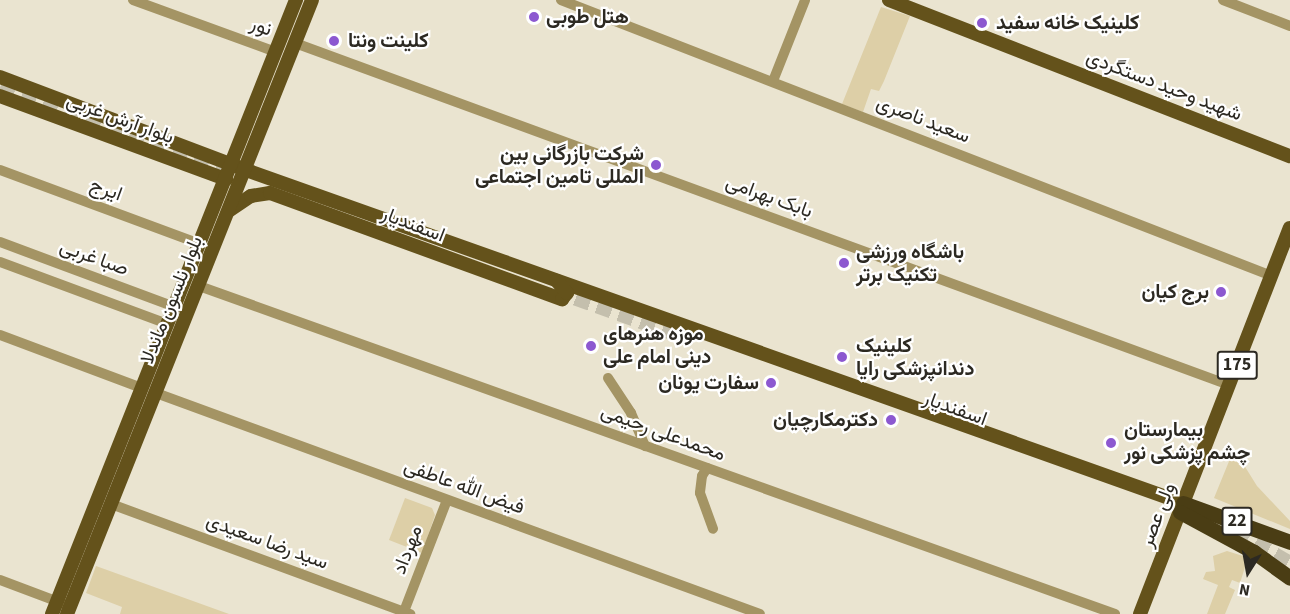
<!DOCTYPE html>
<meta charset="utf-8">
<style>
body{margin:0}
#map{position:relative;width:1290px;height:614px;overflow:hidden;background:#eae4d0;font-family:"Source Sans 3",Vazirmatn,sans-serif}
div>[style]{position:absolute}
.green>*{inset:0;background:#ddcfa7}
.highway-tunnel>*{height:15px;margin-top:-7.5px;transform-origin:0;background:repeating-linear-gradient(90deg,#c4bfad 0 15px,transparent 0 23px)}
.minor>*{height:10px;margin:-5px;padding:0 5px;transform-origin:5px;border-radius:5px;background:#a49464}
.major>*{height:14px;margin:-7px;padding:0 7px;transform-origin:7px;border-radius:7px;background:#64521b}
.highway>*{height:15px;margin:-7.5px;padding:0 7.5px;transform-origin:7.5px;border-radius:7.5px;background:#4a3d14}
.dots>*{width:16px;height:16px;translate:-50% -50%;box-sizing:border-box;border:3px solid #fff;border-radius:50%}
span{translate:-50% -50%;white-space:nowrap;text-align:center;line-height:1.15;-webkit-text-stroke:4.5px #fff;paint-order:stroke}
.shield-label span{padding:2px 4px;background:#fff;border:2px solid;border-radius:4px;-webkit-text-stroke-width:0}
.shield-label{font-size:18px;color:#2c2922;font-weight:700}
.poi-label{font-size:20px;color:#2c2922;font-weight:700}
.left{translate:0 -50%;text-align:left}
.right{translate:-100% -50%;text-align:right}
.street-label{font-size:20px;color:#2c2922}
.north{position:absolute;left:1218px;top:542px;width:60px;height:60px;-webkit-text-stroke:4px #fff;paint-order:stroke;rotate:191deg;font-size:16px;font-weight:700;line-height:24px;text-align:center;color:#2c2922}
.north::after{content:'';display:block;margin:auto;width:21px;height:27px;background:#2c2922;clip-path:polygon(50% 0,100% 100%,50% 72%,0 100%)}
</style>
<div id="map">
<div class="green">
<div style="clip-path:polygon(881px 7px,910px 16px,884px 81px,879px 91px,871px 89px,863px 112px,842px 104px)"></div>
<div style="clip-path:polygon(1234px 449px,1257px 486px,1290px 521px,1290px 529px,1214px 498px)"></div>
<div style="clip-path:polygon(405px 498px,432px 508px,435px 515px,422px 553px,389px 540px)"></div>
<div style="clip-path:polygon(1227px 551px,1243px 556px,1246px 564px,1240px 583px,1232px 580px,1229px 587px,1235px 590px,1225px 614px,1207px 614px,1218px 585px,1203px 579px,1206px 572px,1215px 571px,1213px 556px)"></div>
<div style="clip-path:polygon(96px 566px,229px 614px,120px 614px,122px 607px,86px 593px)"></div>
</div>
<div class="highway-tunnel">
<div style="left:0;top:87px;width:256px;rotate:20.1deg"></div>
<div style="left:554px;top:290px;width:127px;rotate:19.7deg"></div>
<div style="left:674px;top:333px;width:17px"></div>
<div style="left:1215px;top:520px;width:86px;rotate:29.8deg"></div>
</div>
<div class="minor">
<div style="left:133px;top:0;width:152px;rotate:20deg"></div>
<div style="left:561px;top:0;width:763px;rotate:21.22deg"></div>
<div style="left:1223px;top:0;width:72px;rotate:21.2deg"></div>
<div style="left:295px;top:43px;width:995px;rotate:20.11deg"></div>
<div style="left:773px;top:81px;width:87px;rotate:-68.4deg"></div>
<div style="left:0;top:170px;width:213px;rotate:20.3deg"></div>
<div style="left:0;top:242px;width:187px;rotate:20.4deg"></div>
<div style="left:0;top:262px;width:179px;rotate:20.3deg"></div>
<div style="left:199px;top:286px;width:973px;rotate:19.7deg"></div>
<div style="left:0;top:335px;width:152px;rotate:20.5deg"></div>
<div style="left:608px;top:378px;width:42px;rotate:56.7deg"></div>
<div style="left:631px;top:413px;width:36px;rotate:67deg"></div>
<div style="left:156px;top:393px;width:643px;rotate:20.1deg"></div>
<div style="left:707px;top:468px;width:9px;rotate:122deg"></div>
<div style="left:702px;top:476px;width:17px;rotate:97deg"></div>
<div style="left:700px;top:493px;width:38px;rotate:70deg"></div>
<div style="left:111px;top:504px;width:319px;rotate:20.2deg"></div>
<div style="left:0;top:580px;width:68px;rotate:20.6deg"></div>
<div style="left:403px;top:614px;width:122px;rotate:-68.9deg"></div>
</div>
<div class="major">
<div style="left:889px;top:0;width:430px;rotate:21.3deg"></div>
<div style="left:0;top:77px;width:263px;rotate:20.7deg"></div>
<div style="left:246px;top:170px;width:994px;rotate:19.56deg"></div>
<div style="left:0;top:96px;width:241px;rotate:20.2deg"></div>
<div style="left:230px;top:210px;width:25px;rotate:-34deg"></div>
<div style="left:251px;top:196px;width:19px;rotate:-9deg"></div>
<div style="left:270px;top:193px;width:311px;rotate:20deg"></div>
<div style="left:562px;top:299px;width:8px;rotate:-50deg"></div>
<div style="left:567px;top:293px;width:16px;rotate:-130deg"></div>
<div style="left:52px;top:614px;width:661px;rotate:-68.33deg"></div>
<div style="left:67px;top:614px;width:661px;rotate:-68.25deg"></div>
<div style="left:1140px;top:614px;width:414px;rotate:-68.8deg"></div>
</div>
<div class="highway">
<div style="left:1183px;top:503px;width:114px;rotate:20deg"></div>
<div style="left:1180px;top:512px;width:84px;rotate:28.4deg"></div>
<div style="left:1254px;top:552px;width:44px;rotate:35.8deg"></div>
</div>
<div class="dots">
<div style="left:534px;top:17px;background:#8c58d0"></div>
<div style="left:982px;top:23px;background:#8c58d0"></div>
<div style="left:334px;top:41px;background:#8c58d0"></div>
<div style="left:656px;top:165px;background:#8c58d0"></div>
<div style="left:844px;top:263px;background:#8c58d0"></div>
<div style="left:1221px;top:292px;background:#8c58d0"></div>
<div style="left:591px;top:346px;background:#8c58d0"></div>
<div style="left:842px;top:357px;background:#8c58d0"></div>
<div style="left:771px;top:383px;background:#8c58d0"></div>
<div style="left:891px;top:420px;background:#8c58d0"></div>
<div style="left:1111px;top:443px;background:#8c58d0"></div>
</div>
<div class="shield-label">
<span style="left:1237px;top:365px">175</span>
<span style="left:1237px;top:521px">22</span>
</div>
<div class="poi-label">
<span class="left" style="left:546px;top:17px">هتل طوبی</span>
<span class="left" style="left:996px;top:23px">کلینیک خانه سفید</span>
<span class="left" style="left:348px;top:41px">کلینت ونتا</span>
<span class="right" style="left:644px;top:166px">شرکت بازرگانی بین<br>المللی تامین اجتماعی</span>
<span class="left" style="left:856px;top:264px">باشگاه ورزشی<br>تکنیک برتر</span>
<span class="right" style="left:1209px;top:292px">برج کیان</span>
<span class="left" style="left:603px;top:346px">موزه هنرهای<br>دینی امام علی</span>
<span class="left" style="left:856px;top:358px">کلینیک<br>دندانپزشکی رایا</span>
<span class="right" style="left:759px;top:383px">سفارت یونان</span>
<span class="right" style="left:878px;top:420px">دكترمكارچيان</span>
<span class="left" style="left:1124px;top:442px">بیمارستان<br>چشم پزشکی نور</span>
</div>
<div class="street-label">
<span style="left:261px;top:27px;rotate:20deg">نور</span>
<span style="left:1164px;top:86px;rotate:21deg">شهید وحید دستگردی</span>
<span style="left:120px;top:119px;rotate:20deg">بلوار آرش غربی</span>
<span style="left:923px;top:120px;rotate:21deg">سعید ناصری</span>
<span style="left:106px;top:190px;rotate:20deg">ایرج</span>
<span style="left:769px;top:197px;rotate:20deg">بابک بهرامی</span>
<span style="left:413px;top:225px;rotate:21deg">اسفندیار</span>
<span style="left:94px;top:258px;rotate:20deg">صبا غربی</span>
<span style="left:172px;top:300px;rotate:-68deg">بلوار نلسون ماندلا</span>
<span style="left:955px;top:409px;rotate:20deg">اسفندیار</span>
<span style="left:663px;top:433px;rotate:20deg">محمدعلی رحیمی</span>
<span style="left:464px;top:487px;rotate:20deg">فیض الله عاطفی</span>
<span style="left:1158px;top:515px;rotate:-69deg">ولی عصر</span>
<span style="left:267px;top:542px;rotate:20deg">سید رضا سعیدی</span>
<span style="left:408px;top:550px;rotate:-69deg">مهرداد</span>
</div>
<div class="north">N</div>
</div>
